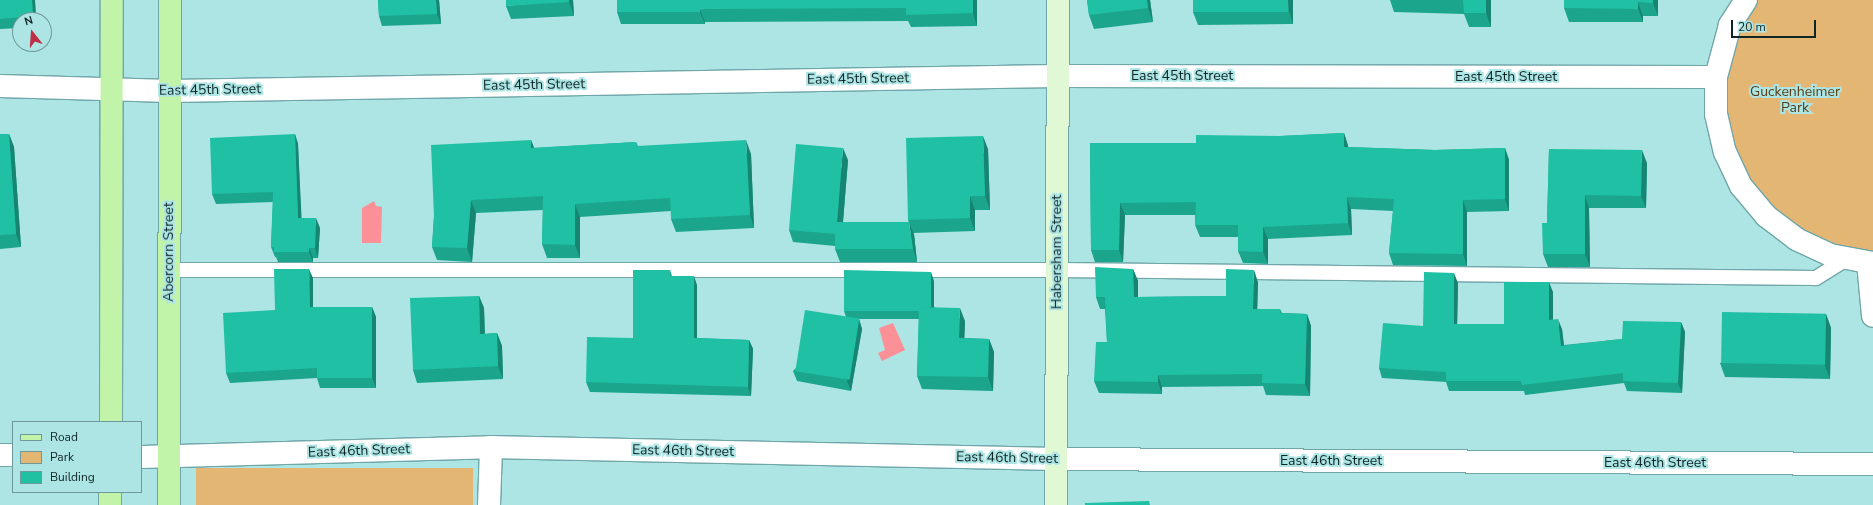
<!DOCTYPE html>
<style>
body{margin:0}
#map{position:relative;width:1873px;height:505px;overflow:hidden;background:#ade5e5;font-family:"Nunito Sans",sans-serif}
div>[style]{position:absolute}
.green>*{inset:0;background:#e3b673;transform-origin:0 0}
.water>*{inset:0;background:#fb9097}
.roads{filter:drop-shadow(1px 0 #70a6a7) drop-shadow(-1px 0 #70a6a7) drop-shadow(0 1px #70a6a7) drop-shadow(0 -1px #70a6a7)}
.lane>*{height:14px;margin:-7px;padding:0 7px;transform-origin:7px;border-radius:7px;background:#fff}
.street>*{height:22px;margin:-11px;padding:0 11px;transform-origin:11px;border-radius:11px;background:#fff}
.secondary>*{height:22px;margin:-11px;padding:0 11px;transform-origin:11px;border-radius:11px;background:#e0f9d4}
.primary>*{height:22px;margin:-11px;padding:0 11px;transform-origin:11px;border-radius:11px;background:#c1f3a9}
.wall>*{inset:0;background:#1ca58d}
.shaded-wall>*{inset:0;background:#168673}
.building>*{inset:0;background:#20c0a4;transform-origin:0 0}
span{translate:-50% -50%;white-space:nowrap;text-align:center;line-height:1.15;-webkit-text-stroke:4px #ade5e5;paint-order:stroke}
.street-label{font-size:14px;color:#0f2526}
.park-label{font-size:14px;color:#573f18}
.legend{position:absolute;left:12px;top:421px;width:130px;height:72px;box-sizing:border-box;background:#ade5e5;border:1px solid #6e9899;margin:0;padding:5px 7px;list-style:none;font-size:12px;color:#0f2526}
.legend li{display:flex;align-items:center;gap:8px;height:20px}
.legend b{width:20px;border:1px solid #6e9899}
.north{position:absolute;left:12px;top:12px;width:40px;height:40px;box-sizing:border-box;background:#ade5e5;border:1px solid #6e9899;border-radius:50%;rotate:343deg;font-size:11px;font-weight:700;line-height:16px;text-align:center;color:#0f2526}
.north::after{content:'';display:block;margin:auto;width:14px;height:18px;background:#bf2f47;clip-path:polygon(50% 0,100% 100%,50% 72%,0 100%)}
.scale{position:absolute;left:1731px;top:20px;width:85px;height:18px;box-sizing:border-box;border:2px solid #0f2526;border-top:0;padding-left:5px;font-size:12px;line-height:14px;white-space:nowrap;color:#0f2526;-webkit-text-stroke:3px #ade5e5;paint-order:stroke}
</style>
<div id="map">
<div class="green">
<div style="clip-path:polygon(1746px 0,1873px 0,1873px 263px,1766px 216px,1716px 114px)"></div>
<div style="left:473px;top:468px;width:37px;height:277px;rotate:90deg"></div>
</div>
<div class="water">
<div style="clip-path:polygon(374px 201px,376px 206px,382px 207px,381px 243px,362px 243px,362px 208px)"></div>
<div style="clip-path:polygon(893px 323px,905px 350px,882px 361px,878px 353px,885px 350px,879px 328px)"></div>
</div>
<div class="roads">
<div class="lane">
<div style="left:169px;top:270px;width:888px"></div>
<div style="left:1057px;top:270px;width:759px;rotate:0.6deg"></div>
<div style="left:1816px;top:278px;width:34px;rotate:-32deg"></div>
</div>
<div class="street">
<div style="left:1746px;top:0;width:30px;rotate:123deg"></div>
<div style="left:1730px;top:25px;width:54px;rotate:105.1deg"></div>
<div style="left:1716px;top:77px;width:37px;rotate:90deg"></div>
<div style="left:1716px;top:114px;width:39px;rotate:77deg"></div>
<div style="left:1725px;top:152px;width:38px;rotate:65deg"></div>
<div style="left:1741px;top:186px;width:39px;rotate:50deg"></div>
<div style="left:1766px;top:216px;width:38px;rotate:37deg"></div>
<div style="left:1796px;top:239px;width:38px;rotate:25deg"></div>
<div style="left:1830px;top:255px;width:44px;rotate:10.5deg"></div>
<div style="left:0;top:86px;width:170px;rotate:1.7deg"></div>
<div style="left:170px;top:91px;width:888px;rotate:-0.97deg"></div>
<div style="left:1058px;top:76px;width:658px;rotate:0.09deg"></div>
<div style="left:1868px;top:263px;width:53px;rotate:84.6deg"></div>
<div style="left:0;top:455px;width:13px"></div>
<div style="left:141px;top:457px;width:350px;rotate:-1.6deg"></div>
<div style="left:491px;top:447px;width:565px;rotate:1.22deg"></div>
<div style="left:1056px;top:459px;width:817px;rotate:0.35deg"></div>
<div style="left:489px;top:505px;width:58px;rotate:-88deg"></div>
</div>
<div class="secondary">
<div style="left:1056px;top:505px;width:505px;rotate:-89.77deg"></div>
</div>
<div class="primary">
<div style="left:111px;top:422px;width:422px;rotate:-89.9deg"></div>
<div style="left:110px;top:505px;width:13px;rotate:-90deg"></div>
<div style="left:169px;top:505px;width:505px;rotate:-89.89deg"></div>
</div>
</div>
<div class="wall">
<div style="clip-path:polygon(0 0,35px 0,36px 20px,20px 20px,20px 28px,0 29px)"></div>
<div style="clip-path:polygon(378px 0,439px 0,441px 24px,382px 26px,379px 16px)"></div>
<div style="clip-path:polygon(573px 0,574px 16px,511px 19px,506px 6px)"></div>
<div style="clip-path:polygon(977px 0,977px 26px,911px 27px,908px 21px,705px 22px,705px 24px,621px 24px,617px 12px)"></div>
<div style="clip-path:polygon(1087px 0,1150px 0,1153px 22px,1094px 29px,1089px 15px)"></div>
<div style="clip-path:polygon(1293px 0,1293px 24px,1198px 25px,1193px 12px)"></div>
<div style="clip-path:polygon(1390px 0,1491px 0,1491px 27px,1469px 27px,1464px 14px,1394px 12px)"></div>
<div style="clip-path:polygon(1658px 0,1658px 16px,1643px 16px,1643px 22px,1569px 22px,1564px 8px)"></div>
<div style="clip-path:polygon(1344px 133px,1348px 147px,1435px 150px,1505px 148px,1509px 160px,1509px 211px,1467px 212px,1467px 266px,1393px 265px,1389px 253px,1393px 211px,1351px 209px,1352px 235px,1268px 239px,1268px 264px,1243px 263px,1238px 251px,1238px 237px,1200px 237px,1195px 225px,1195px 215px,1125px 215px,1123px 262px,1095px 262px,1091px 250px,1090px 143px,1196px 143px,1280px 136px)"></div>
<div style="clip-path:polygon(0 134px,9px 134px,14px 147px,21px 247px,0 249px)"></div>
<div style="clip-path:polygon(295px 134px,298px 144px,301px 218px,320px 228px,318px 258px,313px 258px,313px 262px,278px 262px,276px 257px,275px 257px,271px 247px,273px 202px,216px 204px,212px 194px)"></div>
<div style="clip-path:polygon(531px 140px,534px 148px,636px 142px,638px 146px,751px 154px,754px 228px,676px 232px,671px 219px,671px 211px,580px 217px,580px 258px,547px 258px,542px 244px,543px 210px,476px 213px,472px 262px,437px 260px,432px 247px,434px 216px)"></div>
<div style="clip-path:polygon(988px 149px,990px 210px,975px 210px,975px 231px,913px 233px,908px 220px)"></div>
<div style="clip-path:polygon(1549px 149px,1647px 163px,1646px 208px,1589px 208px,1590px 267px,1548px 267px,1543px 254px,1547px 223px)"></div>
<div style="clip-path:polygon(848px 160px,843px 222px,914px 234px,917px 262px,840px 262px,835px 249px,835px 246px,793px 242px,789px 230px)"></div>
<div style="clip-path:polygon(1133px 269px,1138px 281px,1138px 297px,1226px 296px,1258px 282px,1257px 309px,1280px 309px,1282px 313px,1307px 314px,1311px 326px,1310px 396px,1266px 395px,1263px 386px,1162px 387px,1162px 394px,1099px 393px,1094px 381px,1107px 342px,1105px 309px,1100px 309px,1096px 297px)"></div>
<div style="clip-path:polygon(670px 270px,672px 276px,697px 285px,697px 338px,749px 340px,753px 349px,751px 396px,590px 392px,586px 382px,633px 338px)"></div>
<div style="clip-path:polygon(313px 278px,313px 307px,372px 307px,376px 317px,376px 388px,320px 388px,317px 378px,230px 383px,226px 373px,275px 310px)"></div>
<div style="clip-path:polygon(934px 281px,934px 307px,965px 321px,964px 338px,989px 339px,994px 352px,993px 391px,922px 389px,917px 376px,919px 319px,859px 319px,862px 329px,851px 391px,797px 381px,793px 371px,846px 317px,844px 311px)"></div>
<div style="clip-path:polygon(1458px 283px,1457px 324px,1504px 324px,1553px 292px,1553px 320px,1562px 329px,1564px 345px,1622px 339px,1681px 322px,1685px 332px,1682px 393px,1627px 391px,1624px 383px,1525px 395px,1524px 391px,1449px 391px,1446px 382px,1382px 378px,1379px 368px,1423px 326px)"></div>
<div style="clip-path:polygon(479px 296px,484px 308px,485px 334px,497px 333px,502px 346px,503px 379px,417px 383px,413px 370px)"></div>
<div style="clip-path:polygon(1826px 314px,1831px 328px,1830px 379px,1725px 377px,1720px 363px)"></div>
</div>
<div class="shaded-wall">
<div style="clip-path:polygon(32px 0,35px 0,36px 20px,34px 20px,33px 16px)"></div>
<div style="clip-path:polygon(436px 0,439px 0,441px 24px,437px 14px)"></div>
<div style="clip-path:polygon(569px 0,573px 0,574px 16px,569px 2px)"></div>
<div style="clip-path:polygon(973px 0,977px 0,977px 26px,973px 13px)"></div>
<div style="clip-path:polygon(1147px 0,1150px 0,1153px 22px,1148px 8px)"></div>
<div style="clip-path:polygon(1288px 0,1293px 0,1293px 24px,1289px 11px)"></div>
<div style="clip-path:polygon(1486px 0,1491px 0,1491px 27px,1486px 13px)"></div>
<div style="clip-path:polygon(1653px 0,1658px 0,1658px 16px,1653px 3px)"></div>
<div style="clip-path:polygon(1638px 2px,1643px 16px,1643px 22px,1638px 9px)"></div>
<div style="clip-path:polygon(700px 9px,705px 22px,705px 24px,700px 12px)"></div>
<div style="clip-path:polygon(1344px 133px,1348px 145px,1349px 159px,1344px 147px)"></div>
<div style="clip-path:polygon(9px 134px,14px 147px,21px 247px,16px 234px)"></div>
<div style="clip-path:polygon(295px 134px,298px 144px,302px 227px,298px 218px)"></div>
<div style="clip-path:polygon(983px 136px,988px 149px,990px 210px,985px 196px)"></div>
<div style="clip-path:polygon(531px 140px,536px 153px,531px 148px)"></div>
<div style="clip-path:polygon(746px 140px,751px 154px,754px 228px,750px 215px)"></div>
<div style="clip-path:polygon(843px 148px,848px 160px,842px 234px,837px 222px)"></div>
<div style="clip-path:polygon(1505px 148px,1509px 160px,1509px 211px,1505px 199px)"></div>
<div style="clip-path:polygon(1642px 150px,1647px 163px,1646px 208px,1641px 196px)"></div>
<div style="clip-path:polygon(1585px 195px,1589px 208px,1590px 267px,1585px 254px)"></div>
<div style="clip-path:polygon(970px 196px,975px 210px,975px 231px,970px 218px)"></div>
<div style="clip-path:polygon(1347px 197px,1351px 209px,1352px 235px,1348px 223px)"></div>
<div style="clip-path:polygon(471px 200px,476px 213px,472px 262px,467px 248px)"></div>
<div style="clip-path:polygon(1463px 200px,1467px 212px,1467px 266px,1463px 254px)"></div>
<div style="clip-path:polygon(1120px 203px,1125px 215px,1123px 262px,1119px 250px)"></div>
<div style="clip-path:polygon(575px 204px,580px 217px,580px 258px,575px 245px)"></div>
<div style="clip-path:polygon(316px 218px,320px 228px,318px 258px,315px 248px)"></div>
<div style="clip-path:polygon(909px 222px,914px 234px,917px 262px,913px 249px)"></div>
<div style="clip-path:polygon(1263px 227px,1268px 239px,1268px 264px,1263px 252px)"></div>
<div style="clip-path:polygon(309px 248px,313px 258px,313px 262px,309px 252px)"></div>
<div style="clip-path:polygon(309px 269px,313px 278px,313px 317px,310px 307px)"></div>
<div style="clip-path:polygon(1133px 269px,1138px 281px,1138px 309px,1134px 297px)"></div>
<div style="clip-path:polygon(1254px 270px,1258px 282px,1257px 321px,1253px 309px)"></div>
<div style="clip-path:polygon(931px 272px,934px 281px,934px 319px,931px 311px)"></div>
<div style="clip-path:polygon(1454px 273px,1458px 283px,1457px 334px,1454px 324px)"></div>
<div style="clip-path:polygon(694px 276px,697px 285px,697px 348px,694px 338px)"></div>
<div style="clip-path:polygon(1549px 282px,1553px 292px,1553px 330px,1549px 320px)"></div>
<div style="clip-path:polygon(479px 296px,484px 308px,485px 347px,480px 334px)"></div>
<div style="clip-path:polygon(372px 307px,376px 317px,376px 388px,372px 378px)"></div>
<div style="clip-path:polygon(960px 308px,965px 321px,964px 351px,959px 338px)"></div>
<div style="clip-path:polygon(1307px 314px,1311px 326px,1310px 396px,1305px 384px)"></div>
<div style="clip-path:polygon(1826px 314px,1831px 328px,1830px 379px,1825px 366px)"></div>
<div style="clip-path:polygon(859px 319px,862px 329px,851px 391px,847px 381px)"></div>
<div style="clip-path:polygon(1558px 319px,1562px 329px,1565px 356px,1561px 346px)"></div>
<div style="clip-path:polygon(1681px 322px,1685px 332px,1682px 393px,1678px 383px)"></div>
<div style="clip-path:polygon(497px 333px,502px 346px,503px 379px,498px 366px)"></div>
<div style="clip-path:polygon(989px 339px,994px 352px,993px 391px,988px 377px)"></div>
<div style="clip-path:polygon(749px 340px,753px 349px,751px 396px,748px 387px)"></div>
<div style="clip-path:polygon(1158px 375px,1162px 387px,1162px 394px,1158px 382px)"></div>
</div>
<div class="building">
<div style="clip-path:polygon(0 0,32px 0,33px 16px,0 19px)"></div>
<div style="clip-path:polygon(378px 0,436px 0,437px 14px,379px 16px)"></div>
<div style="clip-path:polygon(506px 0,569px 0,569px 2px,506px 6px)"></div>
<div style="clip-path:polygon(617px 0,973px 0,973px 13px,906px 15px,906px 8px,700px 9px,700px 12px,617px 12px)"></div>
<div style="clip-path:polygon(1087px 0,1147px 0,1148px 8px,1089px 15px)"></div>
<div style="left:1193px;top:0;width:95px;height:12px"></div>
<div style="clip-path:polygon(1453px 0,1486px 0,1486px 13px,1464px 13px,1463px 0)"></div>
<div style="clip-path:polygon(1564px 0,1653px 0,1653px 3px,1638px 2px,1638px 9px,1564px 8px)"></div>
<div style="clip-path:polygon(1344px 133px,1344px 147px,1435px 150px,1505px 148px,1505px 199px,1463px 200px,1463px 254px,1389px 253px,1394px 199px,1347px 197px,1348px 223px,1263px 227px,1263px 252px,1238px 251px,1238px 225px,1195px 225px,1196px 202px,1120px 203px,1119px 250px,1091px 250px,1090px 143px,1196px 143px,1196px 135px,1280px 136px)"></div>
<div style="clip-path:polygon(0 134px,9px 134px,16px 234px,0 235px)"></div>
<div style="clip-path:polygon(295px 134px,298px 218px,316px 218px,315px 248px,309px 248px,309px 252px,274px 252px,274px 247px,271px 247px,273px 192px,212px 194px,210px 138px)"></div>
<div style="clip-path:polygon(983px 136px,985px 196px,970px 196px,970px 218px,908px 220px,906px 138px)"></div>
<div style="clip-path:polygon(531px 140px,531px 148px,636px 142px,637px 146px,746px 140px,750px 215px,671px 219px,670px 198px,575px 204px,575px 245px,542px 244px,543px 196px,471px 200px,467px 248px,432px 247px,434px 216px,431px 145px)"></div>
<div style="clip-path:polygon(796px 144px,843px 148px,837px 222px,909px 222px,913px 249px,835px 249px,835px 234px,789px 230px)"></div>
<div style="clip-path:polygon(1549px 149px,1642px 150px,1641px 196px,1585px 195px,1585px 254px,1543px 254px,1542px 223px,1547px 223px)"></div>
<div style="clip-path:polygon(1095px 267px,1133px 269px,1134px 297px,1226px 296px,1226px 269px,1254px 270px,1253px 309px,1280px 309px,1280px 313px,1307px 314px,1305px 384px,1262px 383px,1262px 374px,1158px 375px,1158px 382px,1094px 381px,1096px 342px,1107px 342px,1105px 297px,1096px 297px)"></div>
<div style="clip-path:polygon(274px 269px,309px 269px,310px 307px,372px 307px,372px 378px,317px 378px,317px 368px,226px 373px,223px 313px,275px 310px)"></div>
<div style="clip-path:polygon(633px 270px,670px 270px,670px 276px,694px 276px,694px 338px,749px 340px,748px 387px,586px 382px,587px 337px,633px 338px)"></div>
<div style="clip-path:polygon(844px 270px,931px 272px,931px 307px,919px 307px,919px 311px,844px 311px)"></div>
<div style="clip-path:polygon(1424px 272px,1454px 273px,1454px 324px,1504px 324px,1504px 282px,1549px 282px,1549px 320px,1558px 319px,1561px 346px,1622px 339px,1623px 321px,1681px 322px,1678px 383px,1623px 381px,1623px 373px,1522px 385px,1521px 381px,1446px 381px,1446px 372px,1379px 368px,1383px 323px,1423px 326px)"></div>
<div style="clip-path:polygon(479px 296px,480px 334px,497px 333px,498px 366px,413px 370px,410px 298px)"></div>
<div style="clip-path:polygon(919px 307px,960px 308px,959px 338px,989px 339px,988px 377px,917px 376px)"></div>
<div style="left:805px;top:310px;width:55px;height:62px;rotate:9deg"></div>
<div style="left:1722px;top:312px;width:104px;height:51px;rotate:1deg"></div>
<div style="clip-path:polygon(1149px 501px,1150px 505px,1085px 505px,1085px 503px)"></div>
</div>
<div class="street-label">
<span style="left:1182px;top:76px">East 45th Street</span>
<span style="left:1506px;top:77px">East 45th Street</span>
<span style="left:858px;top:79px;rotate:-1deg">East 45th Street</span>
<span style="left:534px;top:85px;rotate:-1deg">East 45th Street</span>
<span style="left:210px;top:90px;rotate:-1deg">East 45th Street</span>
<span style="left:169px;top:252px;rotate:-90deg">Abercorn Street</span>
<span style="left:1057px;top:252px;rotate:-90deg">Habersham Street</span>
<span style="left:359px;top:451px;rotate:-2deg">East 46th Street</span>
<span style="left:683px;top:451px;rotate:1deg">East 46th Street</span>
<span style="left:1007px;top:458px;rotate:1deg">East 46th Street</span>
<span style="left:1331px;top:461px">East 46th Street</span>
<span style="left:1655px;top:463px">East 46th Street</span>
</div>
<div class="park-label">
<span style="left:1795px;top:100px">Guckenheimer<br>Park</span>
</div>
<ul class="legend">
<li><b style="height:5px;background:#c1f3a9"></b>Road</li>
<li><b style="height:11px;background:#e3b673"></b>Park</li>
<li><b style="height:11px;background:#20c0a4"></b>Building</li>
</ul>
<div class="north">N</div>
<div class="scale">20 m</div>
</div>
